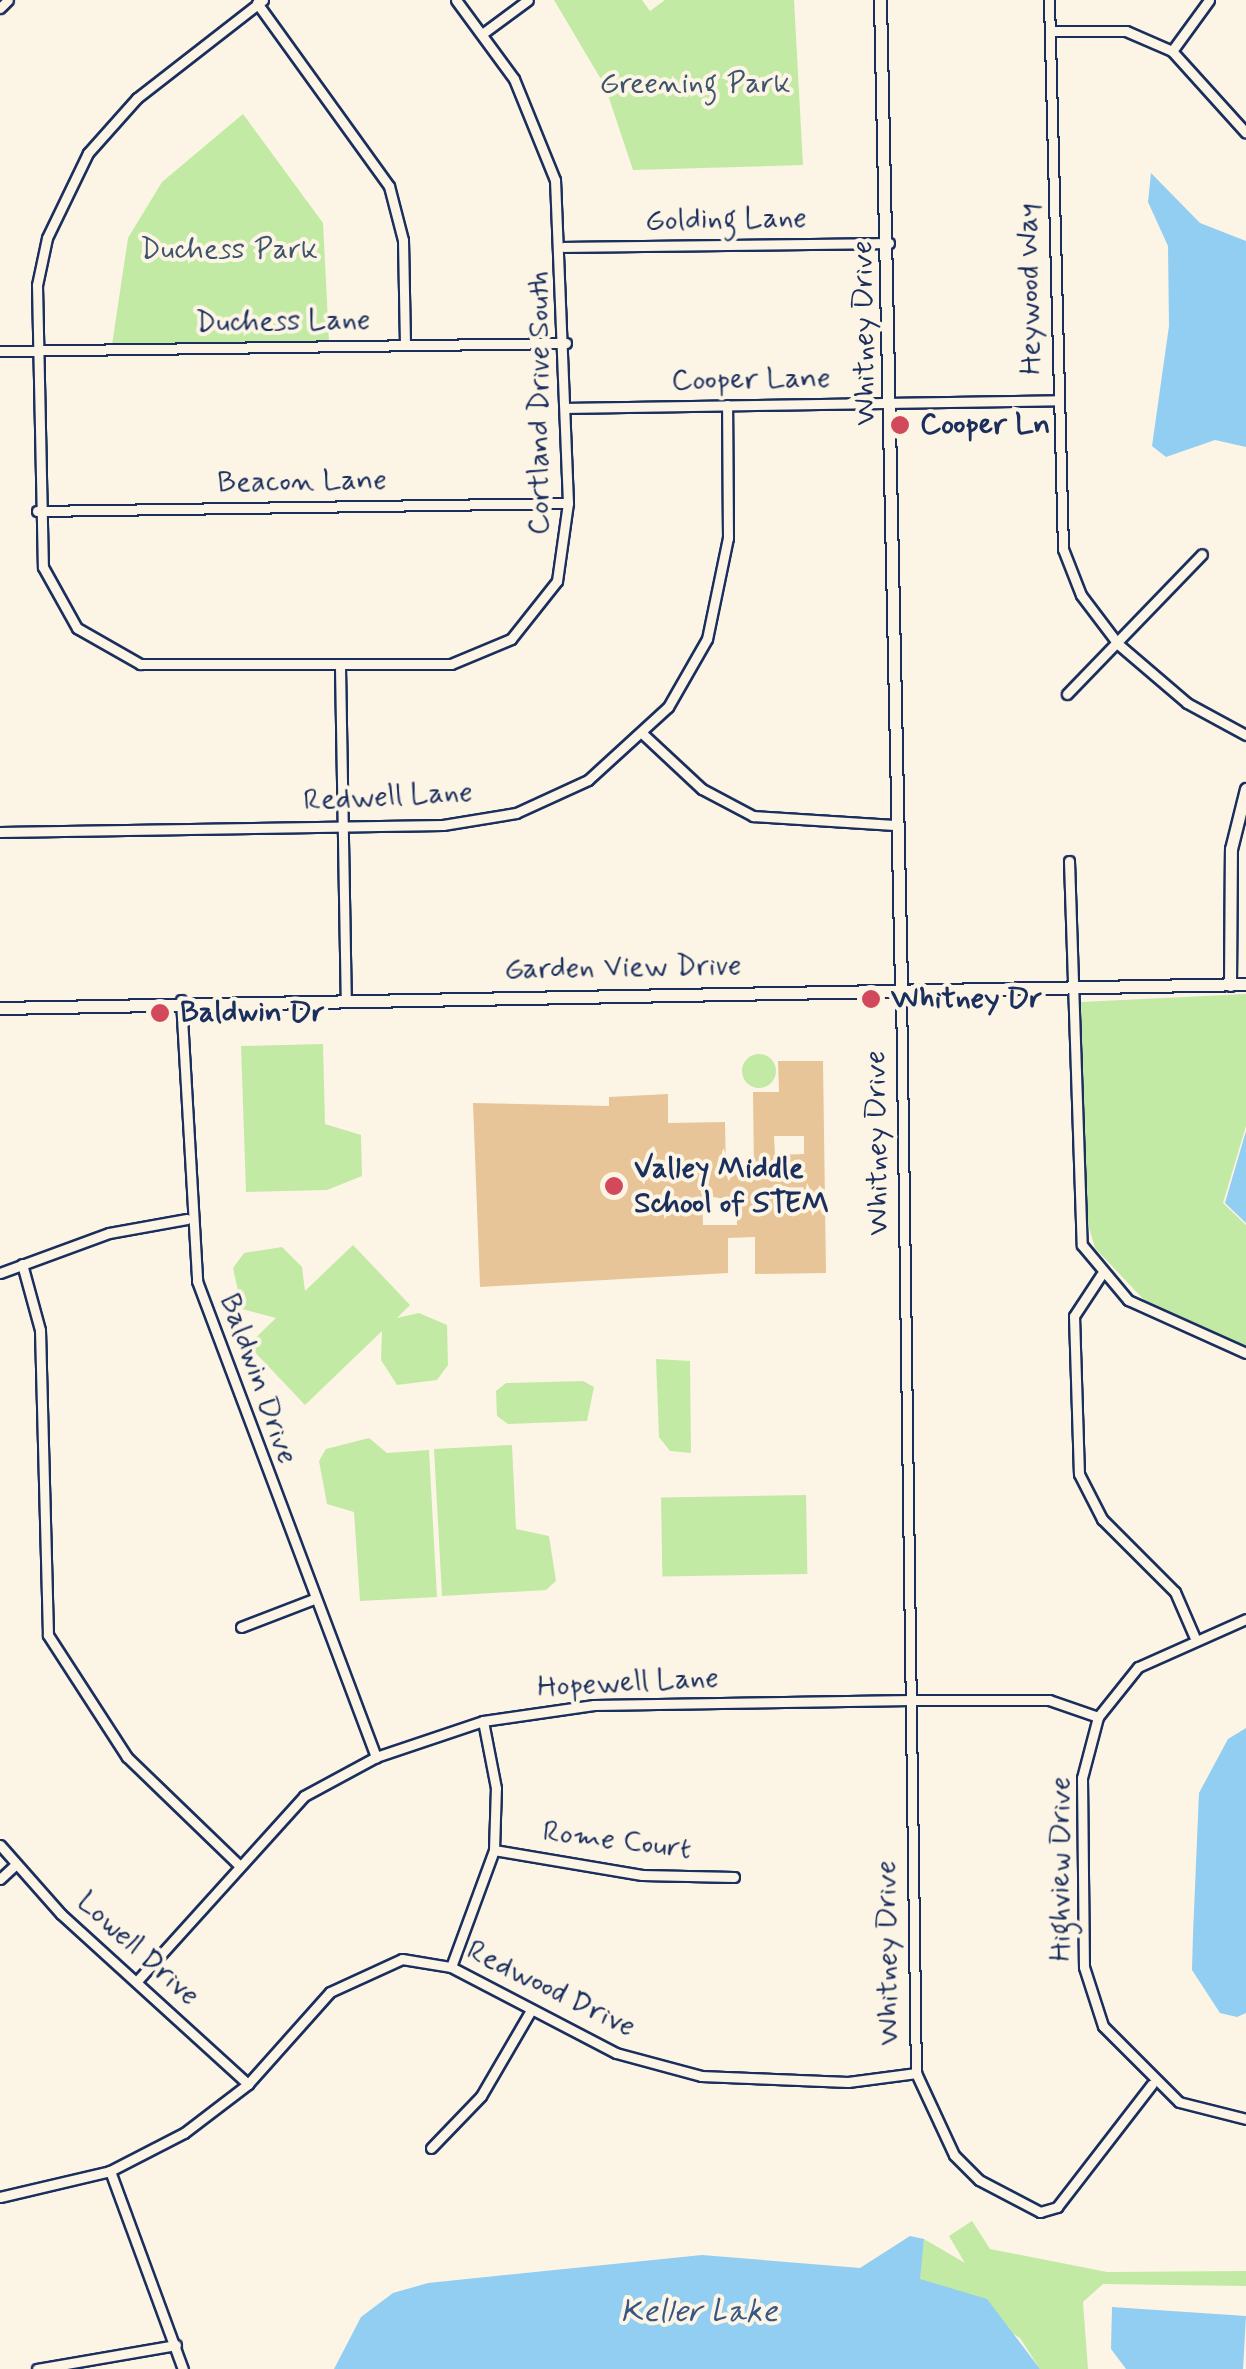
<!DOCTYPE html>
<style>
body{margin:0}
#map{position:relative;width:1246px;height:2369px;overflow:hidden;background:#fcf5e5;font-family:Mynerve,sans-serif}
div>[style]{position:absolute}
.green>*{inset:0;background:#c3eaa5;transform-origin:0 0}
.round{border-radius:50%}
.water>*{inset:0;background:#92cdf2}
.building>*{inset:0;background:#e7c598}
.roads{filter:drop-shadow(2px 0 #1b2f5e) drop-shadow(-2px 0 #1b2f5e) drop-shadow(0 2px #1b2f5e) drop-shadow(0 -2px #1b2f5e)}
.street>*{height:9px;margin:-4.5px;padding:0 4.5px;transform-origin:4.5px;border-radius:4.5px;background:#fcf5e5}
.secondary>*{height:11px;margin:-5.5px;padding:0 5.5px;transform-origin:5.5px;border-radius:5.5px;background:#fcf5e5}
.dots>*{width:28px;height:28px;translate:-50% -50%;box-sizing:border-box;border:5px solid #fcf5e5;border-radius:50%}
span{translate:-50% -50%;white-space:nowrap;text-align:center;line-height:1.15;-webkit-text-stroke:8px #fcf5e5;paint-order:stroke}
.park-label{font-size:30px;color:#3d546c}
.street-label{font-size:30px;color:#1b2f5e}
.poi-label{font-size:30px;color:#1b2f5e;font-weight:700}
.left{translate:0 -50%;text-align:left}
.water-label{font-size:32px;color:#395683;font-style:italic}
</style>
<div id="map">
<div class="green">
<div style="clip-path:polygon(554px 0,642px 0,650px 11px,665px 0,794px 0,803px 165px,633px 170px,605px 86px)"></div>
<div style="clip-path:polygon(243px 114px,323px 223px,329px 341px,112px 345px,128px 238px,162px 182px)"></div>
<div style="clip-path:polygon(1246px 994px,1246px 1126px,1223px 1203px,1246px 1225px,1246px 1346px,1145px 1301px,1095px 1248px,1084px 1210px,1081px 1002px)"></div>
<div style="clip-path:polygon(323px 1044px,325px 1124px,361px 1135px,362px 1176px,327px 1190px,246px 1192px,241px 1046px)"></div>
<div class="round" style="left:742px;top:1054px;width:34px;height:34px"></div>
<div style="clip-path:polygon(353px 1245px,410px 1305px,397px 1318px,419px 1313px,447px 1325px,448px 1365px,437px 1380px,397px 1385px,381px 1360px,382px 1331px,305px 1405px,248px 1345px,276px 1318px,242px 1309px,233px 1268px,244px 1253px,282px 1247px,302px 1267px,305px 1291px)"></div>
<div style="clip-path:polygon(656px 1359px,690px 1361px,691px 1453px,670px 1451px,659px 1437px)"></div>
<div style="clip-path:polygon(583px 1381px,594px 1387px,587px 1421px,508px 1424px,497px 1416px,496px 1391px,506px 1383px)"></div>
<div style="clip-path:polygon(369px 1438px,387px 1453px,429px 1450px,437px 1597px,360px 1601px,354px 1512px,327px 1504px,319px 1461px,326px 1449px)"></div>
<div style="clip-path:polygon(512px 1445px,516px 1529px,549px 1536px,556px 1581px,546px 1590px,442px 1596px,434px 1449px)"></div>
<div style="left:806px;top:1495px;width:79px;height:145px;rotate:89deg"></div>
<div style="clip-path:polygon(972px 2221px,990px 2249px,1107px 2272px,1246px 2271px,1246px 2286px,1103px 2284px,1083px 2302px,1088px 2369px,1040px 2369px,1020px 2338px,919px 2279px,924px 2239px,965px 2263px,949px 2236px)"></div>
</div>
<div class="water">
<div style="clip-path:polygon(1151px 173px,1200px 223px,1246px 241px,1246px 447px,1215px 440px,1166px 457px,1152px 446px,1169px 326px,1168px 246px,1148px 202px)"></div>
<div style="clip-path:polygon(1246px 1131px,1246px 1223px,1225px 1203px)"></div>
<div style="clip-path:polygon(1246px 1728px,1246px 2013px,1237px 2017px,1220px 2013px,1192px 1970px,1193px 1934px,1199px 1793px,1228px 1739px)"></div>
<div style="clip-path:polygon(910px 2236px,924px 2239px,920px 2279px,987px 2299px,1040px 2369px,334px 2369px,361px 2317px,393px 2293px,428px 2283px,702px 2255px,860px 2268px)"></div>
<div style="clip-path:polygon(1112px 2307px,1246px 2316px,1243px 2369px,1126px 2369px,1111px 2349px)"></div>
</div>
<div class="building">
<div style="clip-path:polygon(evenodd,778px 1061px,823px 1061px,826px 1273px,755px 1274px,755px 1237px,728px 1238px,728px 1273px,480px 1287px,473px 1103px,609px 1106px,609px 1097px,668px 1094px,668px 1123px,725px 1122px,726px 1171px,754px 1171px,753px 1092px,779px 1092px,778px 1061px,774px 1136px,804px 1136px,804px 1154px,775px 1155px,774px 1136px,778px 1061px,702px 1195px,736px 1201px,737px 1225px,703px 1225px,702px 1195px)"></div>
</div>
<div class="roads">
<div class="street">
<div style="left:263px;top:0;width:160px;rotate:142.1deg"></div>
<div style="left:137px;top:98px;width:74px;rotate:131.7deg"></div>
<div style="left:88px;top:153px;width:94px;rotate:115.8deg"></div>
<div style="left:47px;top:238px;width:48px;rotate:102deg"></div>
<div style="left:37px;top:285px;width:282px;rotate:88.8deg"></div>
<div style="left:43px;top:567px;width:70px;rotate:60.9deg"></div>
<div style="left:77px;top:628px;width:73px;rotate:29.7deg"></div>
<div style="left:140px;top:664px;width:311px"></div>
<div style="left:451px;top:664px;width:65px;rotate:-22.6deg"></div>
<div style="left:511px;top:639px;width:74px;rotate:-51.6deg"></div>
<div style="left:557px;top:581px;width:79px;rotate:-82deg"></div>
<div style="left:568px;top:503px;width:323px;rotate:-92.3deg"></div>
<div style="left:555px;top:180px;width:109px;rotate:-112.1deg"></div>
<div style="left:514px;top:79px;width:98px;rotate:-126.3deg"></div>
<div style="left:1049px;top:0;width:549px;rotate:88.54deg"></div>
<div style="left:1063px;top:549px;width:49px;rotate:68.6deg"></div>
<div style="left:1081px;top:595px;width:61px;rotate:52.9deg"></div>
<div style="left:1118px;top:644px;width:91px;rotate:40.5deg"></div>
<div style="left:1187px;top:703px;width:67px;rotate:28.5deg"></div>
<div style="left:257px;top:3px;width:226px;rotate:54.2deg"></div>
<div style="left:389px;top:186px;width:56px;rotate:75.5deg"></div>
<div style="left:403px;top:240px;width:105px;rotate:88.9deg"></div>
<div style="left:0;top:8px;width:11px;rotate:-45deg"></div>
<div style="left:1051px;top:31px;width:75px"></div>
<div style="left:1126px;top:31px;width:50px;rotate:23.5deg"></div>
<div style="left:1172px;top:51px;width:110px;rotate:47.9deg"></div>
<div style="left:482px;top:34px;width:57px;rotate:-36.5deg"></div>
<div style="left:1172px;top:51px;width:63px;rotate:-54deg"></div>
<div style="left:564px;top:247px;width:325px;rotate:-0.7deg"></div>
<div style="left:0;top:351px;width:566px;rotate:-0.81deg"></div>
<div style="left:567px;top:408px;width:490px;rotate:-0.9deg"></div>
<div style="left:37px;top:511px;width:531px;rotate:-0.86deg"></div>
<div style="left:340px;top:667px;width:329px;rotate:89deg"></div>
<div style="left:1067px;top:694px;width:194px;rotate:-46deg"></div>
<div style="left:644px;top:735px;width:79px;rotate:43deg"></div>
<div style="left:702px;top:789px;width:58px;rotate:27.9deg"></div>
<div style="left:753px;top:816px;width:145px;rotate:3.6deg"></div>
<div style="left:0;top:832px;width:443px;rotate:-0.9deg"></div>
<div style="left:443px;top:825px;width:74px;rotate:-9.3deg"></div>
<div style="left:516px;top:813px;width:79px;rotate:-24.6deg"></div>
<div style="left:588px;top:780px;width:108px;rotate:-42.4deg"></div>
<div style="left:668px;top:707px;width:78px;rotate:-60.2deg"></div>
<div style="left:707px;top:639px;width:103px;rotate:-78.3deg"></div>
<div style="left:728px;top:538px;width:133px;rotate:-90.4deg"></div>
<div style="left:1069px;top:861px;width:384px;rotate:88.1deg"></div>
<div style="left:1082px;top:1245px;width:72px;rotate:50.1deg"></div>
<div style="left:1128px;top:1300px;width:129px;rotate:24.2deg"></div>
<div style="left:901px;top:990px;width:1083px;rotate:89.21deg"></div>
<div style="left:916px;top:2073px;width:90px;rotate:65.1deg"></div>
<div style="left:954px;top:2155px;width:35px;rotate:45deg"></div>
<div style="left:979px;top:2180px;width:69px;rotate:27.7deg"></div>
<div style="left:1040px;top:2212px;width:18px;rotate:-16deg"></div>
<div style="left:1057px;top:2207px;width:155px;rotate:-52.3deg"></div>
<div style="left:181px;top:1000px;width:281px;rotate:86.7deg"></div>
<div style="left:197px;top:1281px;width:509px;rotate:69.39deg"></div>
<div style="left:22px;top:1264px;width:68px;rotate:74.7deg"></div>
<div style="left:40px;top:1330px;width:305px;rotate:88.5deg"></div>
<div style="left:48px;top:1635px;width:145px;rotate:57.1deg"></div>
<div style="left:127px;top:1757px;width:156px;rotate:44deg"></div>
<div style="left:0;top:1273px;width:116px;rotate:-20.2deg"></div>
<div style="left:109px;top:1233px;width:79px;rotate:-10.2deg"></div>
<div style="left:1101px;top:1275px;width:49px;rotate:123.4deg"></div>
<div style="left:1074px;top:1316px;width:158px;rotate:88.2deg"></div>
<div style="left:1079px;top:1474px;width:51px;rotate:62.9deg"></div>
<div style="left:1102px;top:1519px;width:103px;rotate:45deg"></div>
<div style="left:1175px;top:1592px;width:48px;rotate:66.6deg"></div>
<div style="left:1246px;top:1619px;width:118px;rotate:156deg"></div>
<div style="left:1138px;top:1667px;width:64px;rotate:128.7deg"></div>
<div style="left:1098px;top:1717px;width:63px;rotate:104.7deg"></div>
<div style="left:1082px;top:1778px;width:189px;rotate:89.4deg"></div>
<div style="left:1084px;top:1967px;width:62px;rotate:72.1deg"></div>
<div style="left:1103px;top:2026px;width:107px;rotate:45deg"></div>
<div style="left:1179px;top:2102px;width:69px;rotate:14.2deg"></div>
<div style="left:241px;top:1627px;width:78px;rotate:-21deg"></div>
<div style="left:0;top:1845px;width:92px;rotate:48.5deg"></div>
<div style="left:61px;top:1914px;width:253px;rotate:42.3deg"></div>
<div style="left:494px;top:1850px;width:150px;rotate:9.6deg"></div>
<div style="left:642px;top:1875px;width:92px;rotate:1.2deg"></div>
<div style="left:0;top:1879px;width:21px;rotate:-43deg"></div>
<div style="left:451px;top:1967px;width:125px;rotate:-69.8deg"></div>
<div style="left:494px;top:1850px;width:62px;rotate:-88.2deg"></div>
<div style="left:496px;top:1788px;width:68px;rotate:-101deg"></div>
<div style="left:137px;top:1981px;width:249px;rotate:-47.9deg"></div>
<div style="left:304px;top:1796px;width:82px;rotate:-28.4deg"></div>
<div style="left:376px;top:1757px;width:113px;rotate:-18.6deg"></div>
<div style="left:483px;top:1721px;width:112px;rotate:-8.2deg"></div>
<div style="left:594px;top:1705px;width:317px;rotate:-0.9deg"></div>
<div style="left:911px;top:1700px;width:138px"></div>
<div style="left:1049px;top:1700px;width:52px;rotate:19.1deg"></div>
<div style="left:431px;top:2148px;width:72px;rotate:-46.1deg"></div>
<div style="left:481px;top:2096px;width:99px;rotate:-59.8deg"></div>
<div style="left:110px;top:2171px;width:211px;rotate:69.8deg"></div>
<div style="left:0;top:2197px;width:113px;rotate:-13.3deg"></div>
<div style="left:110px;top:2171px;width:83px;rotate:-27.2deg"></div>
<div style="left:184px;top:2133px;width:81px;rotate:-37.4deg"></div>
<div style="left:248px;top:2084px;width:123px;rotate:-48.3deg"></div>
<div style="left:330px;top:1992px;width:79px;rotate:-24.6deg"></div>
<div style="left:402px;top:1959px;width:50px;rotate:9.3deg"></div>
<div style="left:451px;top:1967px;width:186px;rotate:27.5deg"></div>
<div style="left:616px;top:2053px;width:88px;rotate:15.1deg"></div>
<div style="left:701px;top:2076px;width:147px;rotate:2.3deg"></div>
<div style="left:848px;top:2082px;width:69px;rotate:-7.5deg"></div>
<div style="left:37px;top:2369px;width:141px;rotate:-9.8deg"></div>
</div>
<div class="secondary">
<div style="left:880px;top:0;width:990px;rotate:88.78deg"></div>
<div style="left:1230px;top:985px;width:136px;rotate:-89.6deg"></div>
<div style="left:1231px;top:849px;width:62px;rotate:-76deg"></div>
<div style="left:0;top:1008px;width:1246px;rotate:-1.1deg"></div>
</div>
</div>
<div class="dots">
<div style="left:900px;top:425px;background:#d1495b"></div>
<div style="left:871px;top:999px;background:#d1495b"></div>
<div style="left:160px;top:1013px;background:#d1495b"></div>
<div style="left:614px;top:1186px;background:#d1495b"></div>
</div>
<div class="park-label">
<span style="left:695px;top:84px">Greening Park</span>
<span style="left:229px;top:250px">Duchess Park</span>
</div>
<div class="street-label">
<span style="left:726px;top:220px;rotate:-1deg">Golding Lane</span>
<span style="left:1030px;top:289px;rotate:-91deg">Heywood Way</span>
<span style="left:283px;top:322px;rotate:-1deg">Duchess Lane</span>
<span style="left:865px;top:333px;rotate:-91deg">Whitney Drive</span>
<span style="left:751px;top:380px;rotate:-1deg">Cooper Lane</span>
<span style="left:540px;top:403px;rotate:-90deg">Cortland Drive South</span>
<span style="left:302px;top:482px;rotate:-1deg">Beacon Lane</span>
<span style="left:388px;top:797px;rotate:-3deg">Redwell Lane</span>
<span style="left:623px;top:968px;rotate:-1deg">Garden View Drive</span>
<span style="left:878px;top:1143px;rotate:-91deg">Whitney Drive</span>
<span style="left:258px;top:1379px;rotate:70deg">Baldwin Drive</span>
<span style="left:628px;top:1683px;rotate:-3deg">Hopewell Lane</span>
<span style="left:617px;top:1841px;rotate:7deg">Rome Court</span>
<span style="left:1061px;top:1869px;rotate:-90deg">Highview Drive</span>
<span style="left:138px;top:1949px;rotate:42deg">Lowell Drive</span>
<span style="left:888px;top:1953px;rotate:-91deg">Whitney Drive</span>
<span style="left:551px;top:1989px;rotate:26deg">Redwood Drive</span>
</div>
<div class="poi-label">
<span class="left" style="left:920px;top:425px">Cooper Ln</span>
<span class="left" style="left:891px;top:999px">Whitney Dr</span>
<span class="left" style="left:180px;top:1013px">Baldwin Dr</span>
<span class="left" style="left:634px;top:1186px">Valley Middle<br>School of STEM</span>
</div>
<div class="water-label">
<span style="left:699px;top:2312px">Keller Lake</span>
</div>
</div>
